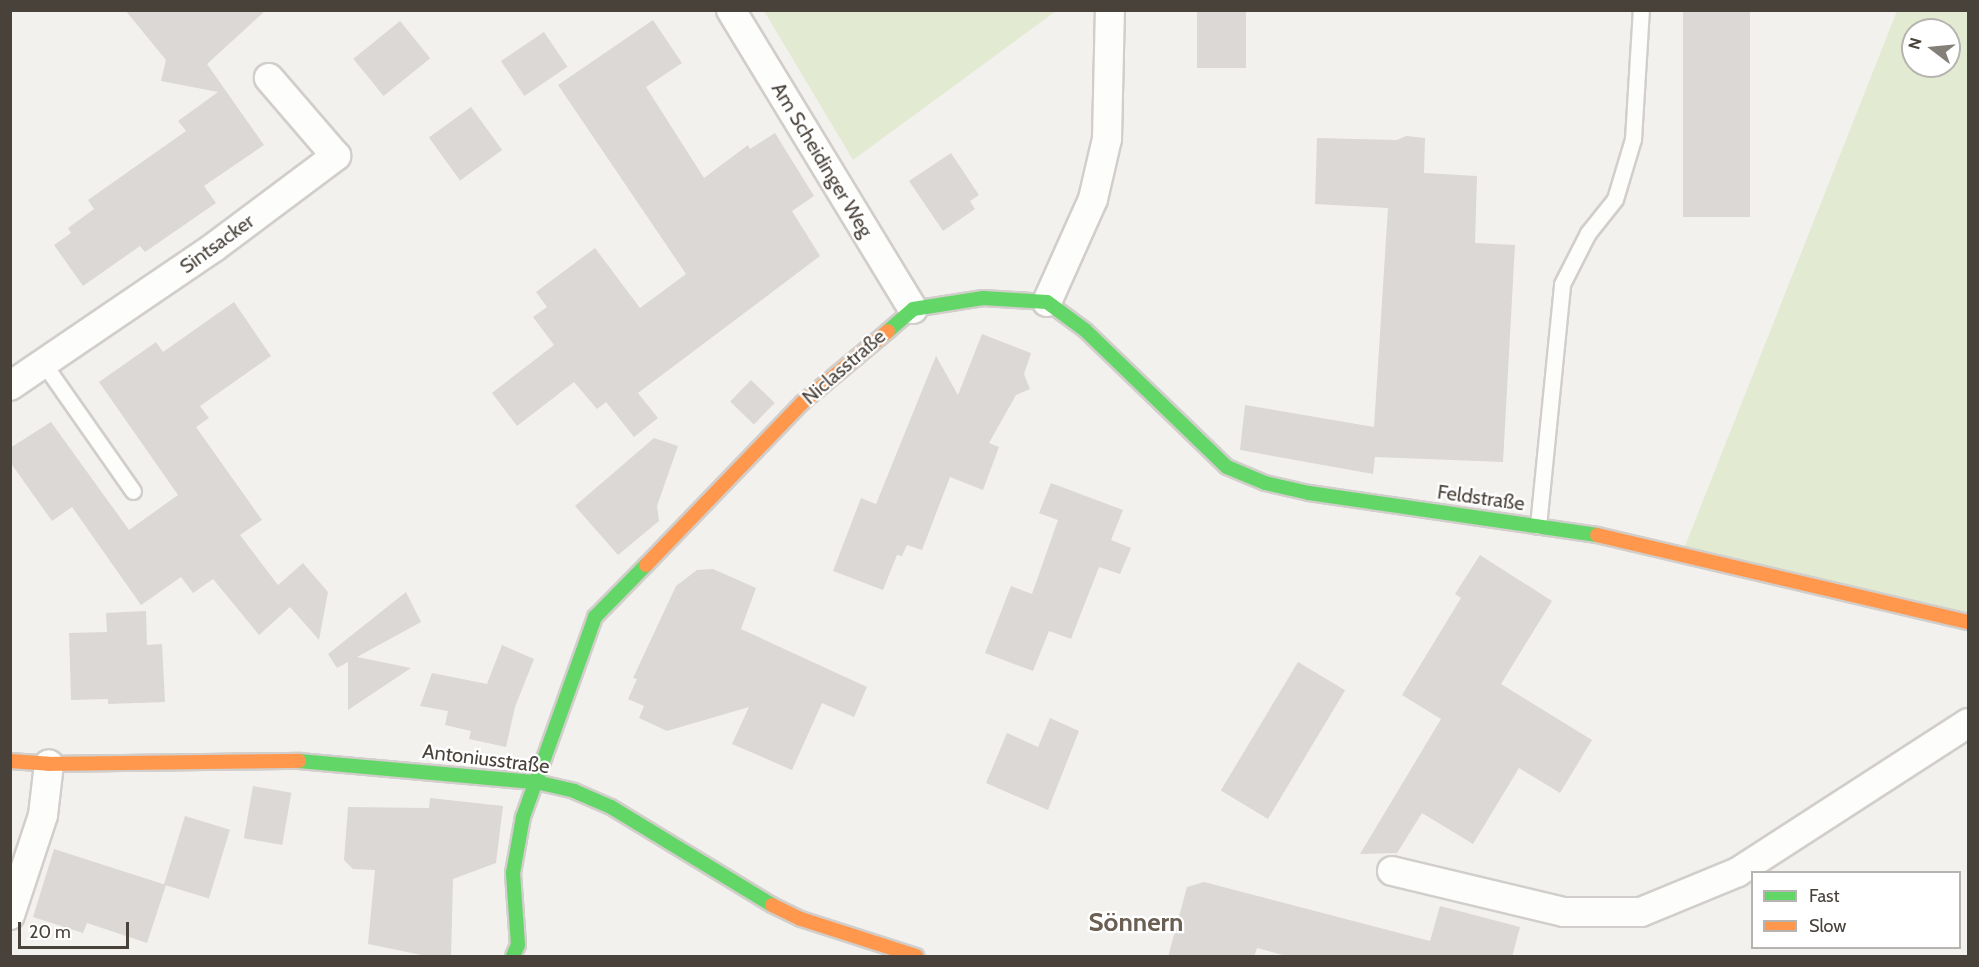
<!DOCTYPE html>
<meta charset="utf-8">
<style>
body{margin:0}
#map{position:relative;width:1979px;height:967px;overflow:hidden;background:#f3f1ee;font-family:Cabin,sans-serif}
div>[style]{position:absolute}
.green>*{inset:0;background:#e2ead1}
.building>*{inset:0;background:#dbd8d5;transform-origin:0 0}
.roads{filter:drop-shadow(2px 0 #d1cecb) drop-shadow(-2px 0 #d1cecb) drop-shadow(0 2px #d1cecb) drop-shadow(0 -2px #d1cecb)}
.lane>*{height:15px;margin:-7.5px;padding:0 7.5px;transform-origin:7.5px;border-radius:7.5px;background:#fdfdfc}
.street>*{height:28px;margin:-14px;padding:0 14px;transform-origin:14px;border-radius:14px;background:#fdfdfc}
.fast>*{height:14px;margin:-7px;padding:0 7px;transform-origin:7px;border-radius:7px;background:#63d668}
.slow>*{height:14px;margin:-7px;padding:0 7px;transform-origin:7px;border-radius:7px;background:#ff974d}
span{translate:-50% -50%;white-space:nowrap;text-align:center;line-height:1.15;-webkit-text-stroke:4.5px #fff;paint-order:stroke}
.street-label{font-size:20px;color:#49423a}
.district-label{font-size:26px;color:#6a5f52;font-weight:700}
.frame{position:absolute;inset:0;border:12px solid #49423a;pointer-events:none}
.legend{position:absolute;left:1751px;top:871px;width:210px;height:78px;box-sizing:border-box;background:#fff;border:2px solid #b6b3b0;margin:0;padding:8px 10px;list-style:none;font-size:18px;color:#49423a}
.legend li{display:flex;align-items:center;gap:12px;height:30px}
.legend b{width:30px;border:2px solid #b6b3b0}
.north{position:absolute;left:1901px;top:18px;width:60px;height:60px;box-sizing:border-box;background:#fff;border:2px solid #b6b3b0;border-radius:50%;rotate:286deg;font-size:16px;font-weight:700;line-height:24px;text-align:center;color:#49423a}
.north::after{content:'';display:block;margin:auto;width:21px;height:27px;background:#847f79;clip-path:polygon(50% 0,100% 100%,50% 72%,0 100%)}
.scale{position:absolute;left:18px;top:922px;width:111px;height:27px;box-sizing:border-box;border:3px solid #49423a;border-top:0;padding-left:8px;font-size:18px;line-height:21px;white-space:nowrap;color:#49423a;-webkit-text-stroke:4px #fff;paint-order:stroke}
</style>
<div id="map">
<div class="green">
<div style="clip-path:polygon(764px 11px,1056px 11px,853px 160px)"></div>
<div style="clip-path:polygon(evenodd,1897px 11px,1968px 11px,1968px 615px,1685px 546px,1897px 11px,1913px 30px,1949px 30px,1949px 66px,1913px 66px,1913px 30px)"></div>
</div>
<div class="building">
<div style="clip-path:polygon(125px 10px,266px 10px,207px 64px,264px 145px,204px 186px,216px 203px,145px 252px,140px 246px,83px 286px,54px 245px,71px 233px,68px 228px,94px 209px,88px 200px,186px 131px,178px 121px,218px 92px,161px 81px,166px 60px)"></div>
<div style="left:1197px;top:10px;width:49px;height:58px"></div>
<div style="left:1683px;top:10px;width:67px;height:207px"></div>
<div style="clip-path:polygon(653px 20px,682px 63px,646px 87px,704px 178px,748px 145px,750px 149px,775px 133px,814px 196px,792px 211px,820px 256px,638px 393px,658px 418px,634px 437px,606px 402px,597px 409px,574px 382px,517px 426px,492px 393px,554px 345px,533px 317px,547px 307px,536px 292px,595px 248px,640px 308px,686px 274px,558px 85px)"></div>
<div style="left:400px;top:21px;width:48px;height:60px;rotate:51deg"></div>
<div style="left:544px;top:32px;width:42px;height:52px;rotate:56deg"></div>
<div style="left:471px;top:107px;width:53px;height:52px;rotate:54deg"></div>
<div style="clip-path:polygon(1406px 136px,1425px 138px,1424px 173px,1477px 176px,1475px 243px,1515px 245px,1503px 462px,1375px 457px,1373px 474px,1240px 450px,1245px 405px,1374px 427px,1388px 208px,1315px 204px,1317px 138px,1397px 140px)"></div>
<div style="clip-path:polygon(951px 153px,979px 195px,970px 201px,975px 209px,943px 231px,909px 181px)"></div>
<div style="clip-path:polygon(234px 302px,271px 356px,200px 406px,209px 418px,196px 427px,262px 520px,240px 535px,278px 585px,303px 563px,328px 592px,319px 640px,290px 607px,259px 635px,213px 579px,193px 593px,181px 577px,141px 605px,72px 507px,52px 521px,10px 462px,10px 448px,51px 422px,129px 530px,178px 495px,99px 382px,156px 342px,163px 352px)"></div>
<div style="clip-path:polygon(982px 334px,1031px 353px,1024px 374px,1030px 389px,1016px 395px,989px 443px,999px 447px,983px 490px,950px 477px,922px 550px,907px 545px,902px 556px,897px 555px,883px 590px,833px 571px,861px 498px,876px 504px,936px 356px,958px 395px)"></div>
<div style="left:751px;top:380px;width:33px;height:30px;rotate:44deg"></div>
<div style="clip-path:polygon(654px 438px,678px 446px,657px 506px,659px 521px,618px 555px,575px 506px)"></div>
<div style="clip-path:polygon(1051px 483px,1123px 510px,1111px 540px,1131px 548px,1120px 574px,1099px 567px,1071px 639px,1049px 631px,1033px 671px,985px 653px,1011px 586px,1032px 594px,1058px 520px,1039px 513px)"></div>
<div style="clip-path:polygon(1480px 555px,1552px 601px,1501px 684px,1592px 740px,1560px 793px,1519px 768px,1473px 844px,1422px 813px,1397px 853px,1360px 854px,1441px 719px,1402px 695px,1461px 598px,1455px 594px)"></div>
<div style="clip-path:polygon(713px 569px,756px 588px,741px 629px,867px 687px,854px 717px,822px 703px,792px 770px,732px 744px,749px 707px,667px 731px,639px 718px,644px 706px,628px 699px,637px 679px,633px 678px,676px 586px,697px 570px)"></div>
<div style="clip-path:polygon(406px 592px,421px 622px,357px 657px,411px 668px,348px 710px,348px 662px,337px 668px,328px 654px)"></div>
<div style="clip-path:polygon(146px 611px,147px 645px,162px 644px,165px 702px,108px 704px,108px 699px,71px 700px,69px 633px,107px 632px,106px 613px)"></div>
<div style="clip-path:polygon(502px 645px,534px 659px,515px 707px,506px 747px,469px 739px,471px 731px,445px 725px,448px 711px,420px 706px,432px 673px,487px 684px)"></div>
<div style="left:1298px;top:662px;width:55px;height:150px;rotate:31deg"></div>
<div style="clip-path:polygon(1050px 718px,1079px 731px,1048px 810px,986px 783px,1007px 733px,1038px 747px)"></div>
<div style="left:253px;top:786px;width:39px;height:53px;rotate:10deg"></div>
<div style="clip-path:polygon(430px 798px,503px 806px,496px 863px,453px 879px,451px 957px,431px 957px,368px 944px,375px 870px,353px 869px,344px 860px,348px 807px,429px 808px)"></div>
<div style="left:185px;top:816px;width:47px;height:72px;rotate:17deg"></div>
<div style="clip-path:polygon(54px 849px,166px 885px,147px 943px,87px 923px,83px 933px,33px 917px)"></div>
<div style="clip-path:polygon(1204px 882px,1430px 941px,1440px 906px,1520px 927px,1512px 957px,1290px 957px,1257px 948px,1254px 957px,1168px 957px,1187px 887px)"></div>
</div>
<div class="roads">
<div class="lane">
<div style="left:44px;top:364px;width:155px;rotate:55deg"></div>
<div style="left:1538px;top:526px;width:243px;rotate:-84.3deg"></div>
<div style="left:1562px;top:284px;width:57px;rotate:-63deg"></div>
<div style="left:1588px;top:233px;width:43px;rotate:-51.5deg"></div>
<div style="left:1615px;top:199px;width:63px;rotate:-73.3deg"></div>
<div style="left:1633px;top:139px;width:129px;rotate:-86.5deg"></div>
</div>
<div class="street">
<div style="left:731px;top:10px;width:350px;rotate:58.7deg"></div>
<div style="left:1047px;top:302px;width:113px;rotate:-65.9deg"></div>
<div style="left:1093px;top:199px;width:62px;rotate:-76.9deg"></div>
<div style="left:1107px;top:139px;width:129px;rotate:-88.7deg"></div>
<div style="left:10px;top:386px;width:245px;rotate:-34.2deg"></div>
<div style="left:213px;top:248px;width:154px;rotate:-36.8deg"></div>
<div style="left:336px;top:156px;width:103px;rotate:-130.7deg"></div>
<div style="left:1392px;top:871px;width:177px;rotate:13.4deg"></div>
<div style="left:1564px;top:912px;width:77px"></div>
<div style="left:1641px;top:912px;width:105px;rotate:-22.4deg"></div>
<div style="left:1738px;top:872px;width:274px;rotate:-32.9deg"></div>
<div style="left:10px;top:915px;width:105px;rotate:-71.7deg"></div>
<div style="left:43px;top:815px;width:51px;rotate:-83.3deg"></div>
</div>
<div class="fast">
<div style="left:888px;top:331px;width:33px;rotate:-41deg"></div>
<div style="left:913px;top:309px;width:71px;rotate:-8.9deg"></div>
<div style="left:983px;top:298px;width:64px;rotate:3.6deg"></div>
<div style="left:1047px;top:302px;width:47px;rotate:36.4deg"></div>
<div style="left:1085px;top:330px;width:197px;rotate:44deg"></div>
<div style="left:1227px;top:467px;width:41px;rotate:22.8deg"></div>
<div style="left:1265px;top:483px;width:45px;rotate:12.8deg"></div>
<div style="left:1309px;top:493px;width:291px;rotate:8.3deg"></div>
<div style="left:299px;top:761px;width:238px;rotate:5.1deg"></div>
<div style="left:536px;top:782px;width:39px;rotate:13deg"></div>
<div style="left:574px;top:791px;width:40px;rotate:23.4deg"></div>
<div style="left:611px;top:807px;width:188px;rotate:31.3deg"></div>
<div style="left:513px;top:956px;width:12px;rotate:-66deg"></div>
<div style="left:518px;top:945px;width:72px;rotate:-94deg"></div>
<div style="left:513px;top:873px;width:57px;rotate:-79.9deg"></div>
<div style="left:523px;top:817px;width:213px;rotate:-70.2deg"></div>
<div style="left:595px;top:617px;width:73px;rotate:-45.6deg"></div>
</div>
<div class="slow">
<div style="left:1597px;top:535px;width:381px;rotate:13.2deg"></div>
<div style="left:646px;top:565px;width:225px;rotate:-46.1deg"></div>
<div style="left:802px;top:403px;width:112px;rotate:-39.9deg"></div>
<div style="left:10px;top:761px;width:39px;rotate:4deg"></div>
<div style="left:49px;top:764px;width:250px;rotate:-0.7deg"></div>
<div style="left:772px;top:905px;width:32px;rotate:26deg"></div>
<div style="left:801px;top:919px;width:121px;rotate:17.8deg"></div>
</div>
</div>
<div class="street-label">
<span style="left:822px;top:160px;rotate:59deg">Am Scheidinger Weg</span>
<span style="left:217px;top:244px;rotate:-36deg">Sintsacker</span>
<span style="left:844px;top:367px;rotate:-41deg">Niclasstraße</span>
<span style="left:1481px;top:498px;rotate:8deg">Feldstraße</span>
<span style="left:486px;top:759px;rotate:7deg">Antoniusstraße</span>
</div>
<div class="district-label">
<span style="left:1136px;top:923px">Sönnern</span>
</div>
<div class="frame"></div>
<ul class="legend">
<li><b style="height:8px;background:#63d668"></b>Fast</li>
<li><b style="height:8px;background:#ff974d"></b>Slow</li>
</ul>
<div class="north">N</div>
<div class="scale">20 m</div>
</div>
